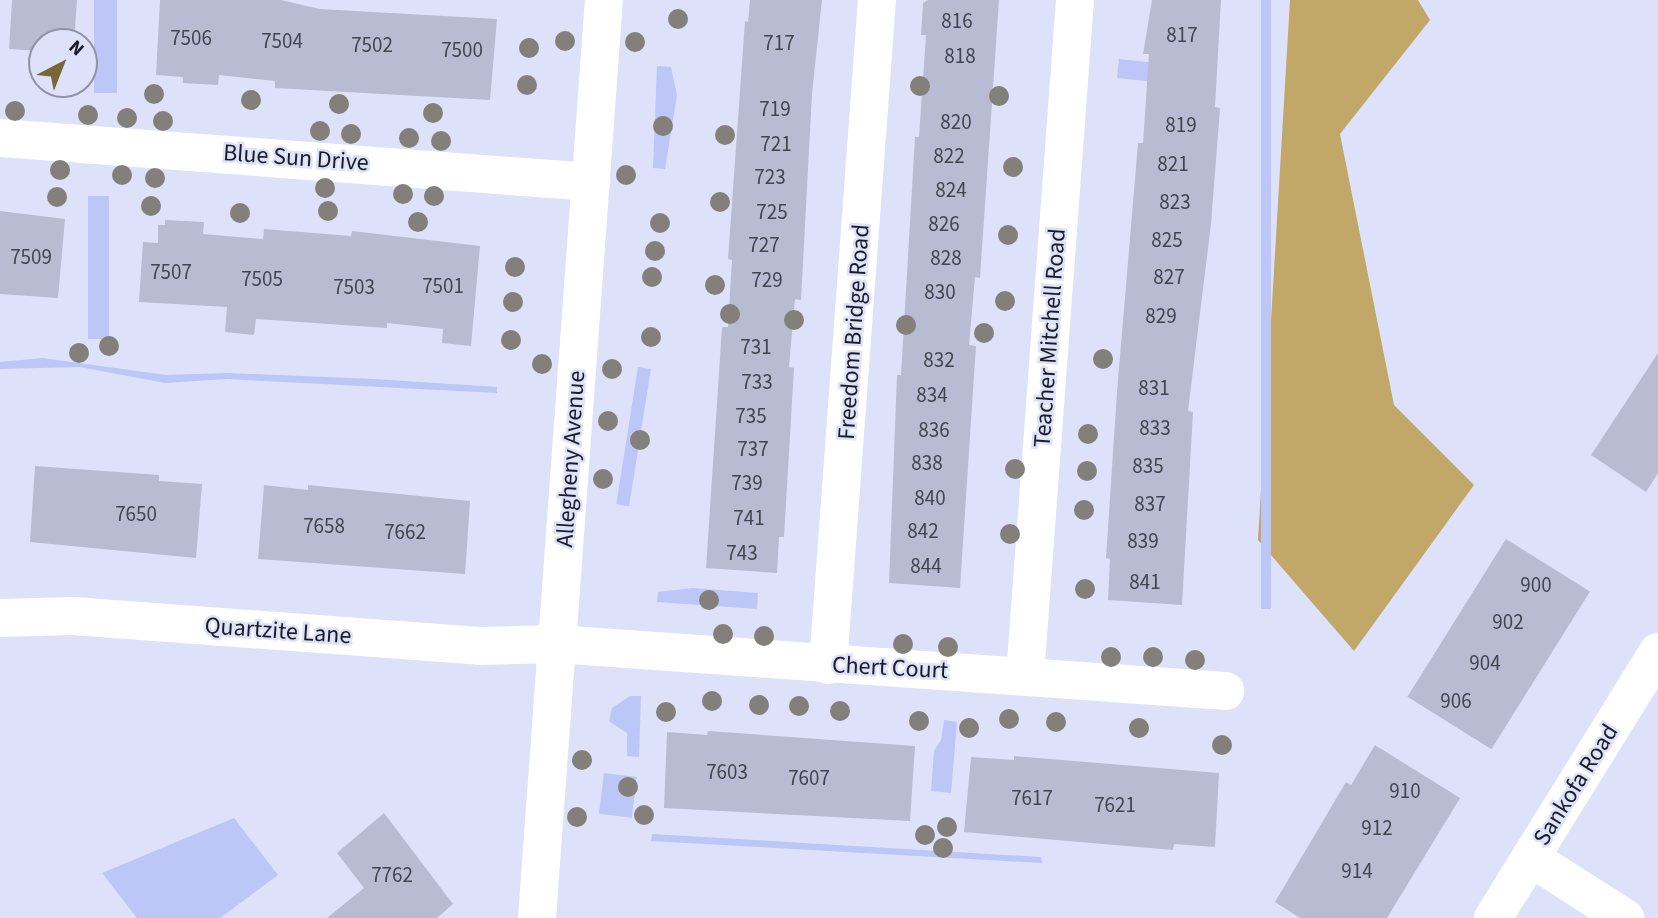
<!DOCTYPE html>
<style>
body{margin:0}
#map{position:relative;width:1658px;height:918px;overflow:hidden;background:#dde2fa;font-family:"Source Sans 3",sans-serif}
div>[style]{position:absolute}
.forest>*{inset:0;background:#c1a869}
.water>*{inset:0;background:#bcc6f7;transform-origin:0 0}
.building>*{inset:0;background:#b7bcd2;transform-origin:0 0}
.minor>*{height:38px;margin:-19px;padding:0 19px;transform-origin:19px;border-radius:19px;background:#fff}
.trees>*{width:20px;height:20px;margin:-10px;border-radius:50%;background:#837f7a}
span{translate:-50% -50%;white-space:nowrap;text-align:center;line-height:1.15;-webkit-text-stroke:5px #dde2fa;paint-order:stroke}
.number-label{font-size:21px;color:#424450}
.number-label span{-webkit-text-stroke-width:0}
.street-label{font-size:24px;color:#1b1c25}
.north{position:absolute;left:28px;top:28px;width:70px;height:70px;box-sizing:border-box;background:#dde2fa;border:2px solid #8f93a5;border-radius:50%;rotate:42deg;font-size:19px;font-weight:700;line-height:28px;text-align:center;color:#1b1c25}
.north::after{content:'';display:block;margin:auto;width:24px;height:32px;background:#796635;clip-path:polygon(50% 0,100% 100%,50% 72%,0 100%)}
</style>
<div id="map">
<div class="forest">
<div style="clip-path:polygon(1290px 0,1418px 0,1430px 20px,1340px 134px,1394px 405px,1474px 485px,1354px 651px,1258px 540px)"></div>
</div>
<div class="water">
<div style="left:94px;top:0;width:23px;height:93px"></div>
<div style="left:1261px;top:0;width:10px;height:609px"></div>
<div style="left:1119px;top:59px;width:98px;height:19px;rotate:6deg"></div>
<div style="clip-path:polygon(657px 66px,671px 67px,677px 95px,665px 169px,653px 168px)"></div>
<div style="left:88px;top:196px;width:21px;height:143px"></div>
<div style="clip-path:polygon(42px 358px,166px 375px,227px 373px,375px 379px,497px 387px,497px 393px,227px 379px,165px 383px,80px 367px,0 369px,0 362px)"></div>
<div style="left:638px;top:367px;width:13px;height:139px;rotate:9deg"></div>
<div style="clip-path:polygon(693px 588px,758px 593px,757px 609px,657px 602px,658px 592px)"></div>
<div style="clip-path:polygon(630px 696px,641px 696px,639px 757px,627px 756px,627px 733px,609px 721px,612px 708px)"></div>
<div style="clip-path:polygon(944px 720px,957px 722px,951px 793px,931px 791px,934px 751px,941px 740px)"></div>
<div style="left:604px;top:773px;width:33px;height:41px;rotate:7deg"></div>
<div style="clip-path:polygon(234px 818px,278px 875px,220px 918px,137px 918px,102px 873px)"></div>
<div style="clip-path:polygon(652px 834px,1041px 857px,1042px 863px,651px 841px)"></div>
</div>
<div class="building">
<div style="clip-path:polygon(12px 0,77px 0,74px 42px,42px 42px,42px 51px,9px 49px)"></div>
<div style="clip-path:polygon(160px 0,281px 0,320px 9px,497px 19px,490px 100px,275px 88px,275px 81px,219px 75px,218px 85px,183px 83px,183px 77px,156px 75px)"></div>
<div style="clip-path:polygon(750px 0,822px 0,812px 94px,801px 300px,795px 299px,789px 367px,794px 368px,784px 537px,779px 537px,777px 573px,706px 568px,722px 327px,728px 327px,732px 260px,728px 259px,745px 21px,748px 22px)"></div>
<div style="clip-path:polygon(928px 0,999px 0,980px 278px,975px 277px,969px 345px,976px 346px,960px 588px,889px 583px,897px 375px,901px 375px,915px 137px,919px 137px,926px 35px,921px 35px,923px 3px)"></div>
<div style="clip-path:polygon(1152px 0,1221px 0,1215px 107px,1220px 108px,1211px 224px,1188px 411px,1193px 412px,1182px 605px,1108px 600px,1110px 559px,1106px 558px,1117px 392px,1138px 143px,1143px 143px,1149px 54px,1143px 54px)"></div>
<div style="clip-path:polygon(0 211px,65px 219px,58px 298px,0 294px)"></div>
<div style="clip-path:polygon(165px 220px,204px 222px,203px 234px,263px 239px,264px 229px,351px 236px,352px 231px,480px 246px,471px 346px,442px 343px,443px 329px,387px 323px,387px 328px,256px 319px,254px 335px,225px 332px,227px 307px,139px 302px,143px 242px,158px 243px,158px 225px,165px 225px)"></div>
<div style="clip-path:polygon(1658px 353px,1658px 473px,1646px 492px,1591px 455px)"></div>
<div style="clip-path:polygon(35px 466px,159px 475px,159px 481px,202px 484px,196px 558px,30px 542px)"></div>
<div style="clip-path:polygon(264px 485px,308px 490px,308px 485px,470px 501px,465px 574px,258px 559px)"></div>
<div style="left:1506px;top:539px;width:99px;height:186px;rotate:32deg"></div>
<div style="clip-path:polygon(708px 731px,915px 746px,910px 821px,664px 808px,667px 732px,707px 735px)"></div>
<div style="clip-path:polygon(1375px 745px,1460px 798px,1387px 918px,1300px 918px,1275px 902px,1346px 782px,1351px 785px)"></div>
<div style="clip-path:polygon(1014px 756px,1219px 773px,1215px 847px,1174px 844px,1173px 850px,964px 832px,971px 757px,1014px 760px)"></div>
<div style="clip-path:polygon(384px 813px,453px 904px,437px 918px,327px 918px,364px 888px,337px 853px)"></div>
</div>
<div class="minor">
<div style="left:0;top:138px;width:593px;rotate:4.26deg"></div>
<div style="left:0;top:618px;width:73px;rotate:-1.6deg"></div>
<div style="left:73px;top:616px;width:408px;rotate:4.2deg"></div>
<div style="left:480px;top:646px;width:76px;rotate:-1.5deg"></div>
<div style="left:556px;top:644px;width:671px;rotate:4.02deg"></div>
<div style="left:828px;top:665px;width:667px;rotate:-85.79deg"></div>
<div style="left:1025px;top:676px;width:678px;rotate:-85.77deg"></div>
<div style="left:1531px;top:858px;width:112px;rotate:32.6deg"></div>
<div style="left:537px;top:918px;width:920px;rotate:-85.83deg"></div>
<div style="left:1493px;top:918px;width:313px;rotate:-58.2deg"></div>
</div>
<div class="trees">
<div style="left:678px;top:19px"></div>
<div style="left:565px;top:41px"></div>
<div style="left:635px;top:42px"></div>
<div style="left:529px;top:48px"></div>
<div style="left:527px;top:85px"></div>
<div style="left:920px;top:86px"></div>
<div style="left:154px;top:94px"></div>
<div style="left:999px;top:96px"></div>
<div style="left:251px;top:100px"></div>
<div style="left:339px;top:104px"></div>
<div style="left:15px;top:111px"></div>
<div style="left:433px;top:113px"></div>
<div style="left:88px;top:115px"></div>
<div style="left:127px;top:118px"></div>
<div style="left:163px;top:121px"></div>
<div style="left:663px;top:126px"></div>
<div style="left:320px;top:131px"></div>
<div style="left:351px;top:134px"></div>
<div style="left:725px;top:135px"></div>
<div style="left:409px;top:138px"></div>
<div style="left:441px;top:141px"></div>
<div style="left:1013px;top:167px"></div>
<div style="left:60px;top:170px"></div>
<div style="left:122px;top:175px"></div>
<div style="left:626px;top:175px"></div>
<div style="left:155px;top:178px"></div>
<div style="left:325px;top:188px"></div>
<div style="left:403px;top:194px"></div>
<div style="left:434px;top:196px"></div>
<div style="left:57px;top:197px"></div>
<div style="left:720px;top:202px"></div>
<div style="left:151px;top:206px"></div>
<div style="left:328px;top:211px"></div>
<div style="left:240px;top:213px"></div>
<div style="left:418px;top:222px"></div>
<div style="left:660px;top:223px"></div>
<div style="left:1008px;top:235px"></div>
<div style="left:655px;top:251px"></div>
<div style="left:515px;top:267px"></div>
<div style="left:652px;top:277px"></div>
<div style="left:715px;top:285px"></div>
<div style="left:1005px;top:301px"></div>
<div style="left:513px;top:302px"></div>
<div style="left:730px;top:314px"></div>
<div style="left:794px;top:320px"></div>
<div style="left:906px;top:325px"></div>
<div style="left:984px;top:333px"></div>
<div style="left:651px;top:337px"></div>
<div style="left:511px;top:340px"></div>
<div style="left:109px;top:346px"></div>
<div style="left:79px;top:353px"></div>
<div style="left:1103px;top:359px"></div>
<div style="left:542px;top:364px"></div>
<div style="left:612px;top:369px"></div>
<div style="left:608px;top:421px"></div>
<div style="left:1088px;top:434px"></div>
<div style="left:640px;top:440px"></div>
<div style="left:1015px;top:469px"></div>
<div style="left:1087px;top:471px"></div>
<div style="left:603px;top:479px"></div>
<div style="left:1084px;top:510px"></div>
<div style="left:1010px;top:534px"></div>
<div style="left:1085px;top:589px"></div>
<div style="left:709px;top:600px"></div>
<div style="left:723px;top:634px"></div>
<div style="left:764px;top:636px"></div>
<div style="left:903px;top:644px"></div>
<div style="left:948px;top:647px"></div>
<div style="left:1111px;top:657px"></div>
<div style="left:1153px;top:657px"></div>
<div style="left:1195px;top:660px"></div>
<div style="left:712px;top:701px"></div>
<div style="left:759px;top:705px"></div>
<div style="left:799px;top:706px"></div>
<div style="left:840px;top:711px"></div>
<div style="left:666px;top:712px"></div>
<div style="left:1009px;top:719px"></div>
<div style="left:919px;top:721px"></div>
<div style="left:1056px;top:722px"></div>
<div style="left:969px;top:728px"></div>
<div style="left:1139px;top:728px"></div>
<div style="left:1222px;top:745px"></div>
<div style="left:582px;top:760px"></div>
<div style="left:628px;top:787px"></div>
<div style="left:644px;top:815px"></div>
<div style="left:577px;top:817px"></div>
<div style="left:947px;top:827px"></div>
<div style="left:925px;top:835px"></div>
<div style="left:943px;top:848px"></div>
</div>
<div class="number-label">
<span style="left:957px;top:21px">816</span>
<span style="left:1182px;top:35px">817</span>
<span style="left:191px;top:38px">7506</span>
<span style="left:282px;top:41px">7504</span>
<span style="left:779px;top:43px">717</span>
<span style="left:372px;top:45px">7502</span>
<span style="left:462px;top:50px">7500</span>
<span style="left:960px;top:56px">818</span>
<span style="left:775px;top:109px">719</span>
<span style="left:956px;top:122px">820</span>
<span style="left:1181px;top:125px">819</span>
<span style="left:776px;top:144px">721</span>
<span style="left:949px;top:156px">822</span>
<span style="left:1173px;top:164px">821</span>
<span style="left:770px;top:177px">723</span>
<span style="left:951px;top:190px">824</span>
<span style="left:1175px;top:202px">823</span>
<span style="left:772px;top:212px">725</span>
<span style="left:944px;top:224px">826</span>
<span style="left:1167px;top:240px">825</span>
<span style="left:764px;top:245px">727</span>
<span style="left:31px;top:257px">7509</span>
<span style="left:946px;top:258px">828</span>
<span style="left:171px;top:272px">7507</span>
<span style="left:1169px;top:277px">827</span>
<span style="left:262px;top:279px">7505</span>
<span style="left:767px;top:280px">729</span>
<span style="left:443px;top:286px">7501</span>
<span style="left:354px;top:287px">7503</span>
<span style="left:940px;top:292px">830</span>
<span style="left:1161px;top:316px">829</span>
<span style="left:756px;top:347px">731</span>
<span style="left:939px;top:360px">832</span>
<span style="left:757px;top:382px">733</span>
<span style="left:1154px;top:388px">831</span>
<span style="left:932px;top:395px">834</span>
<span style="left:751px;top:416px">735</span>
<span style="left:1155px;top:428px">833</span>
<span style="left:934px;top:430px">836</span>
<span style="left:753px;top:449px">737</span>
<span style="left:927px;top:463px">838</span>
<span style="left:1148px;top:466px">835</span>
<span style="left:747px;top:483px">739</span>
<span style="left:930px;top:498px">840</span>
<span style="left:1150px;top:504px">837</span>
<span style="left:136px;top:514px">7650</span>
<span style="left:749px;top:518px">741</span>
<span style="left:324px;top:526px">7658</span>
<span style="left:923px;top:531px">842</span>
<span style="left:405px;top:532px">7662</span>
<span style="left:1143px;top:541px">839</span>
<span style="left:742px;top:553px">743</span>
<span style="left:926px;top:566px">844</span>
<span style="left:1145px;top:582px">841</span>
<span style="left:1536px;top:585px">900</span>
<span style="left:1508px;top:622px">902</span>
<span style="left:1485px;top:663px">904</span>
<span style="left:1456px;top:701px">906</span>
<span style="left:727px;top:772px">7603</span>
<span style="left:809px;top:778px">7607</span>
<span style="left:1405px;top:791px">910</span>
<span style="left:1032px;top:798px">7617</span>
<span style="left:1115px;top:805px">7621</span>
<span style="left:1377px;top:828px">912</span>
<span style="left:1357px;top:871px">914</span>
<span style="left:392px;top:875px">7762</span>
</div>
<div class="street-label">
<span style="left:296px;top:158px;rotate:4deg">Blue Sun Drive</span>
<span style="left:854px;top:332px;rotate:-86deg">Freedom Bridge Road</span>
<span style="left:1050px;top:338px;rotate:-86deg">Teacher Mitchell Road</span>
<span style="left:571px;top:459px;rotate:-86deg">Allegheny Avenue</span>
<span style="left:278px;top:631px;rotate:4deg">Quartzite Lane</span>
<span style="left:890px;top:668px;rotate:3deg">Chert Court</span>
<span style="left:1576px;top:785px;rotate:-58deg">Sankofa Road</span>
</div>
<div class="north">N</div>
</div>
